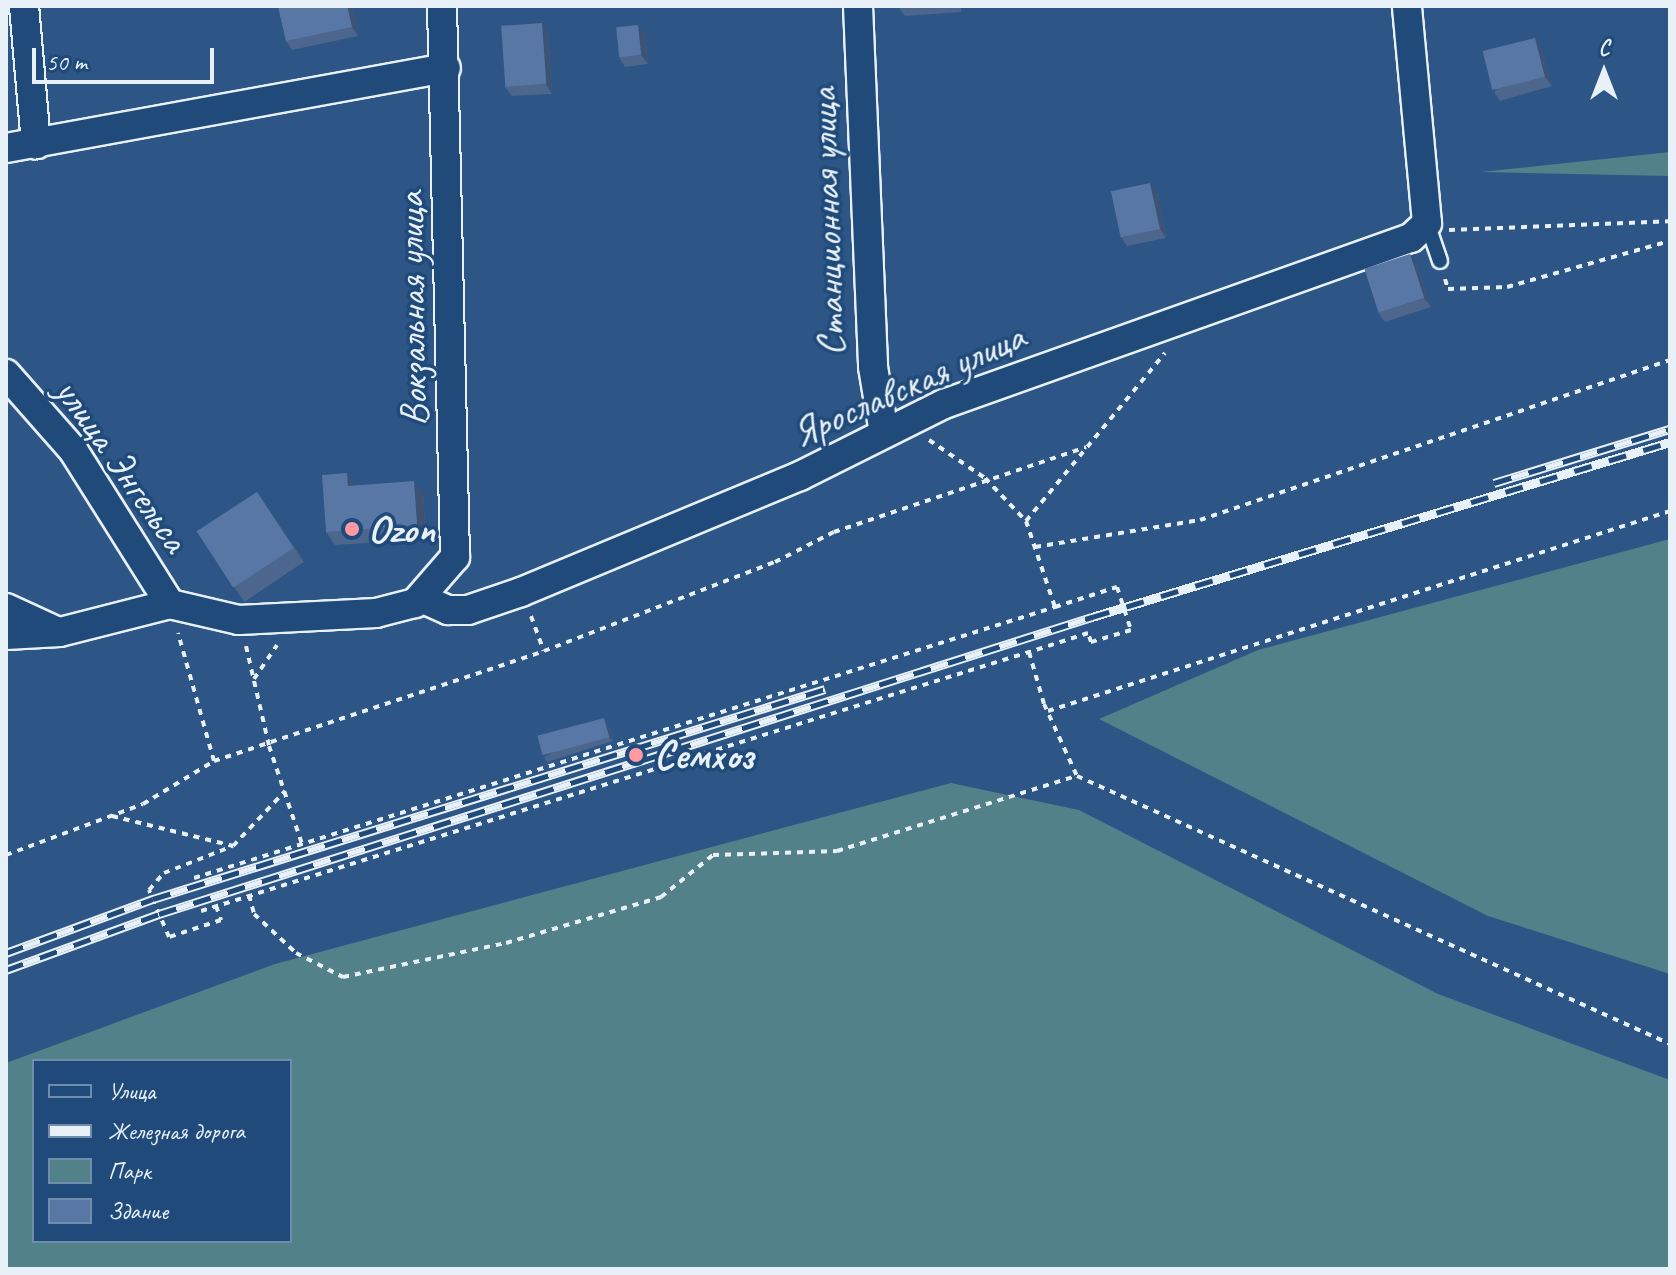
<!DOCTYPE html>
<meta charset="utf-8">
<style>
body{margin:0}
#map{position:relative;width:1676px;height:1275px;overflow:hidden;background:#2d5585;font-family:Caveat,sans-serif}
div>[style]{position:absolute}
.green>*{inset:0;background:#53818a}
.path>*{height:4px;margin-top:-2px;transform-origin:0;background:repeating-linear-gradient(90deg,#e8f1f8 0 6px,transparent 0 12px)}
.roads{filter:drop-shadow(2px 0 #e8f1f8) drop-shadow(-2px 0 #e8f1f8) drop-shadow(0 2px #e8f1f8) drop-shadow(0 -2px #e8f1f8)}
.lane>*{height:14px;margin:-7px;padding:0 7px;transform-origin:7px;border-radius:7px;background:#1f4a7a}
.street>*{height:28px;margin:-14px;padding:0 14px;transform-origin:14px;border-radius:14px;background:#1f4a7a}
.rail>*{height:9px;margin-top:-4.5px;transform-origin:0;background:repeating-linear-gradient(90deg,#1f4a7a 0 18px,#e8f1f8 0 36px);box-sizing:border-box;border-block:2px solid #e8f1f8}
.wall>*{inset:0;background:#4c668d;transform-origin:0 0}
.shaded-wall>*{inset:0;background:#3e5373}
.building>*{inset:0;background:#5877a4;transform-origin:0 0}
.dots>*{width:22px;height:22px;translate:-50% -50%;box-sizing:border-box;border:4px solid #1f4a7a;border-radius:50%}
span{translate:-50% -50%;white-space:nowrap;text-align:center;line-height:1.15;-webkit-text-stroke:7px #1f4a7a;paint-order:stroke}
.street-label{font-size:40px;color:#e8f1f8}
.poi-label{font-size:40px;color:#e8f1f8;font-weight:700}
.left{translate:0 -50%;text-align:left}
.frame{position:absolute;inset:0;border:8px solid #e8f1f8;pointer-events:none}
.legend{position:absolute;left:32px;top:1059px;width:260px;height:184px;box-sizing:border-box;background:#1f4a7a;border:2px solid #6f8dac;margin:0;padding:10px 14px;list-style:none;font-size:24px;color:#e8f1f8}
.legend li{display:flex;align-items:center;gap:16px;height:40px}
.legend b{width:40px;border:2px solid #6f8dac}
.north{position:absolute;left:1564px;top:32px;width:80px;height:80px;-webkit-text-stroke:6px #1f4a7a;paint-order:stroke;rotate:0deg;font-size:22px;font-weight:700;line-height:32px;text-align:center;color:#e8f1f8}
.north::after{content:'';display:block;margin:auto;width:28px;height:36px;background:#e8f1f8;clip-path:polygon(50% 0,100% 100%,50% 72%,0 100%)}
.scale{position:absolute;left:32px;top:48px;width:182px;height:36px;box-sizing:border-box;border:4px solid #e8f1f8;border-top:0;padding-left:10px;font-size:24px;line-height:28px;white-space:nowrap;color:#e8f1f8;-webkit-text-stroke:6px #1f4a7a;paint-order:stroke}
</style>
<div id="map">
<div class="green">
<div style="clip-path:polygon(1670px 152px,1670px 176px,1481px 172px)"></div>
<div style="clip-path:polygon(1670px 539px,1670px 974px,1488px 916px,1099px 719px,1258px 650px)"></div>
<div style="clip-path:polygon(evenodd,951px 783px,1079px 810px,1438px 994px,1670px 1080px,1670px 1269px,6px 1269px,6px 1063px,275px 964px,951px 783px,34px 1061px,290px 1061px,290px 1241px,34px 1241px,34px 1061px)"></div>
</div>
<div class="path">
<div style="left:1449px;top:230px;width:221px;rotate:-2.3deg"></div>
<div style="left:1445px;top:279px;width:10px;rotate:73deg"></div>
<div style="left:1448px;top:289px;width:59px;rotate:-1.9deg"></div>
<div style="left:1507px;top:287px;width:169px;rotate:-15.8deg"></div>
<div style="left:929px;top:440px;width:68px;rotate:34.2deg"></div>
<div style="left:985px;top:478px;width:59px;rotate:46.4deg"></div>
<div style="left:1026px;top:521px;width:91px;rotate:71.4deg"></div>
<div style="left:1055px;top:607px;width:65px;rotate:-17.9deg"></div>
<div style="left:1117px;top:587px;width:45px;rotate:72deg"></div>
<div style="left:1131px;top:630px;width:42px;rotate:163.3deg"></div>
<div style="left:1091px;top:642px;width:9px;rotate:-108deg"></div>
<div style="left:1088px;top:633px;width:62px;rotate:162.1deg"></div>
<div style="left:1029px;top:652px;width:54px;rotate:73.9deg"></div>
<div style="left:1044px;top:704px;width:79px;rotate:65.4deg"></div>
<div style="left:1077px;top:776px;width:651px;rotate:24.32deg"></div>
<div style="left:1026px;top:521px;width:218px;rotate:-50.4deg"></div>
<div style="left:1035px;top:547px;width:167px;rotate:-9.3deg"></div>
<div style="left:1200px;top:520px;width:496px;rotate:-18.8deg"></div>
<div style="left:531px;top:616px;width:37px;rotate:70deg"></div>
<div style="left:246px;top:646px;width:103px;rotate:77deg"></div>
<div style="left:269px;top:746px;width:103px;rotate:71.4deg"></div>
<div style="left:254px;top:679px;width:41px;rotate:-55.9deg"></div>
<div style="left:1048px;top:711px;width:653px;rotate:-17.82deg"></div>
<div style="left:214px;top:761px;width:348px;rotate:-18.4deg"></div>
<div style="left:544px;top:651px;width:248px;rotate:-21.1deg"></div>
<div style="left:775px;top:562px;width:66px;rotate:-27deg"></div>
<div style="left:834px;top:532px;width:266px;rotate:-18.6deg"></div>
<div style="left:112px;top:816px;width:125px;rotate:13.9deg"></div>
<div style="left:6px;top:855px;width:146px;rotate:-20.4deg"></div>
<div style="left:143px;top:804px;width:83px;rotate:-31.2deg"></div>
<div style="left:214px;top:761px;width:133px;rotate:-105.7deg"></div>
<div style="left:194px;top:878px;width:903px;rotate:-17.47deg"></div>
<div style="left:249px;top:895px;width:20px;rotate:75deg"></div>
<div style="left:254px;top:914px;width:57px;rotate:42.9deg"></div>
<div style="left:296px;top:953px;width:53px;rotate:27.1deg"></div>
<div style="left:343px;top:977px;width:167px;rotate:-11.8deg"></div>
<div style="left:506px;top:943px;width:162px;rotate:-16.5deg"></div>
<div style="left:661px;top:897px;width:67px;rotate:-38.9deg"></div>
<div style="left:713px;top:855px;width:124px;rotate:-1.8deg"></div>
<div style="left:837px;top:851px;width:251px;rotate:-17.4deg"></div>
<div style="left:216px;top:906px;width:15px;rotate:70deg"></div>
<div style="left:221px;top:920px;width:55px;rotate:161.9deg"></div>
<div style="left:169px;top:937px;width:51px;rotate:-113.1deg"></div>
<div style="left:149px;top:890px;width:23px;rotate:-49deg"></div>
<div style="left:164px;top:873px;width:74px;rotate:-21.4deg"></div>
<div style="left:233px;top:846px;width:76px;rotate:-46.6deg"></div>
<div style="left:201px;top:911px;width:868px;rotate:-17.37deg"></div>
</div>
<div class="roads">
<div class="lane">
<div style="left:1427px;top:223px;width:40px;rotate:71.1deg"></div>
</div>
<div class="street">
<div style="left:24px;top:6px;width:139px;rotate:85deg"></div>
<div style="left:858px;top:6px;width:361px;rotate:87.6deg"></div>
<div style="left:873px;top:367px;width:67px;rotate:80.5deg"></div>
<div style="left:6px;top:148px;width:447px;rotate:-10.3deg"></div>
<div style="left:6px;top:374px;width:101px;rotate:48.6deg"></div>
<div style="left:73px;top:450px;width:182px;rotate:57.8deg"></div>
<div style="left:421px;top:598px;width:30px;rotate:24deg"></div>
<div style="left:448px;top:610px;width:20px"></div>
<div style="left:468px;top:610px;width:56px;rotate:-18.8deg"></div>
<div style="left:521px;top:592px;width:302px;rotate:-22.6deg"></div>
<div style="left:800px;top:476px;width:161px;rotate:-26.6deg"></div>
<div style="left:944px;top:404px;width:496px;rotate:-19.6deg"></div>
<div style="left:1411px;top:238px;width:22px;rotate:-43deg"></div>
<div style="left:1427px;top:223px;width:218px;rotate:-95.3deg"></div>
<div style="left:170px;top:604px;width:71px;rotate:13.1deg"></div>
<div style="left:239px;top:620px;width:137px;rotate:-2.9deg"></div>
<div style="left:376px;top:613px;width:40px;rotate:-14.4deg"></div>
<div style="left:415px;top:603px;width:61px;rotate:-49deg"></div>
<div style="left:455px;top:557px;width:551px;rotate:-91.35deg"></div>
<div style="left:6px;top:608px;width:55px;rotate:24.7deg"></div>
<div style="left:6px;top:635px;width:54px;rotate:-3.2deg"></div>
<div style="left:60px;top:632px;width:114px;rotate:-14.3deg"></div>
</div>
</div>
<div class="rail">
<div style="left:1494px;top:483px;width:184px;rotate:-17.1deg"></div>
<div style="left:6px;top:953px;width:157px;rotate:-20.2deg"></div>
<div style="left:153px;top:899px;width:704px;rotate:-17.35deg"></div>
<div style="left:6px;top:970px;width:163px;rotate:-20.1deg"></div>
<div style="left:159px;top:914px;width:979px;rotate:-17.66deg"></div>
<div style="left:1092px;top:617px;width:604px;rotate:-16.84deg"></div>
</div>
<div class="wall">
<div style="clip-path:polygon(278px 6px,352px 6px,358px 36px,292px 50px,286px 41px)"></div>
<div style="clip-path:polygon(898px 6px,961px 6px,961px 12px,905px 16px)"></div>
<div style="clip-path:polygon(548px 32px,552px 94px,512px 96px,505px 87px)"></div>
<div style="clip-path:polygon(645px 34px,648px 64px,625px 67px,619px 57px)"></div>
<div style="clip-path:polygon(1541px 48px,1552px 86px,1500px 101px,1494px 92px)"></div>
<div style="clip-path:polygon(1157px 192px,1166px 238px,1127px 246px,1121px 237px)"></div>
<div style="clip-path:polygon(1416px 263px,1431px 307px,1385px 322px,1378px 313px)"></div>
<div style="clip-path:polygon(355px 485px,423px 494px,426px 539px,335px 545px,326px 532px)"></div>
<div style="left:257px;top:492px;width:84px;height:72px;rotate:56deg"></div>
<div style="clip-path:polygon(607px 723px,613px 741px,547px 762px,544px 757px)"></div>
</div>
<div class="shaded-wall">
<div style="clip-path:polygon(347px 6px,352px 6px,358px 36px,352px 27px)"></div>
<div style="clip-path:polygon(542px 23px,548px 32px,552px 94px,546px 84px)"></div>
<div style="clip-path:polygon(638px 25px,645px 34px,648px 64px,641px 55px)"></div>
<div style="clip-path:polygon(1535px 38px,1541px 48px,1552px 86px,1545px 77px)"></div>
<div style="clip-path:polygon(1150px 183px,1157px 192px,1166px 238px,1160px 229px)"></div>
<div style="clip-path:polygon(1410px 254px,1416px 263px,1431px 307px,1424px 298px)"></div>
<div style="clip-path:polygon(347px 473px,356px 486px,348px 486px)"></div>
<div style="clip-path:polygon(414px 481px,423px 494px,426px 539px,417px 525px)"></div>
<div style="clip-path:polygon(604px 718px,607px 723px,613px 741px,609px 737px)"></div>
</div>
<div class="building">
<div style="clip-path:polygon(278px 6px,347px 6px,352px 27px,286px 41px)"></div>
<div style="left:542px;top:23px;width:61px;height:41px;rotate:86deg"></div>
<div style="left:638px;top:25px;width:30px;height:22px;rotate:84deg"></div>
<div style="left:1535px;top:38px;width:40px;height:54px;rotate:76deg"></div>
<div style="left:1150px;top:183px;width:47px;height:40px;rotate:78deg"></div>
<div style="left:1410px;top:254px;width:46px;height:48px;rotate:72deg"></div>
<div style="clip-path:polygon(347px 473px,348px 486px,414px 481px,417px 525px,326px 532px,322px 475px)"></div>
<div style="left:257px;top:492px;width:67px;height:72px;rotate:57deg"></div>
<div style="left:604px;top:718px;width:20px;height:69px;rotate:75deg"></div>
</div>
<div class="dots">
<div style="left:352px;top:529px;background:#ff9aa2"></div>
<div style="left:636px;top:755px;background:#ff9aa2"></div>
</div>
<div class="street-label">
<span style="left:827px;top:222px;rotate:-92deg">Станционная улица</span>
<span style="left:412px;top:309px;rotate:-91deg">Вокзальная улица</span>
<span style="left:908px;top:385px;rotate:-24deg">Ярославская улица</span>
<span style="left:122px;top:465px;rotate:55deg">улица Энгельса</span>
</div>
<div class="poi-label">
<span class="left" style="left:368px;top:529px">Ozon</span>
<span class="left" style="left:654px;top:755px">Семхоз</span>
</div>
<div class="frame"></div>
<ul class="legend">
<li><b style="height:10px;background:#1f4a7a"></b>Улица</li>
<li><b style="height:10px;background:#e8f1f8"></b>Железная дорога</li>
<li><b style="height:22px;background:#53818a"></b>Парк</li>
<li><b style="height:22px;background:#5877a4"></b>Здание</li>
</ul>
<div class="north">С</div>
<div class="scale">50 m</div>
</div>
